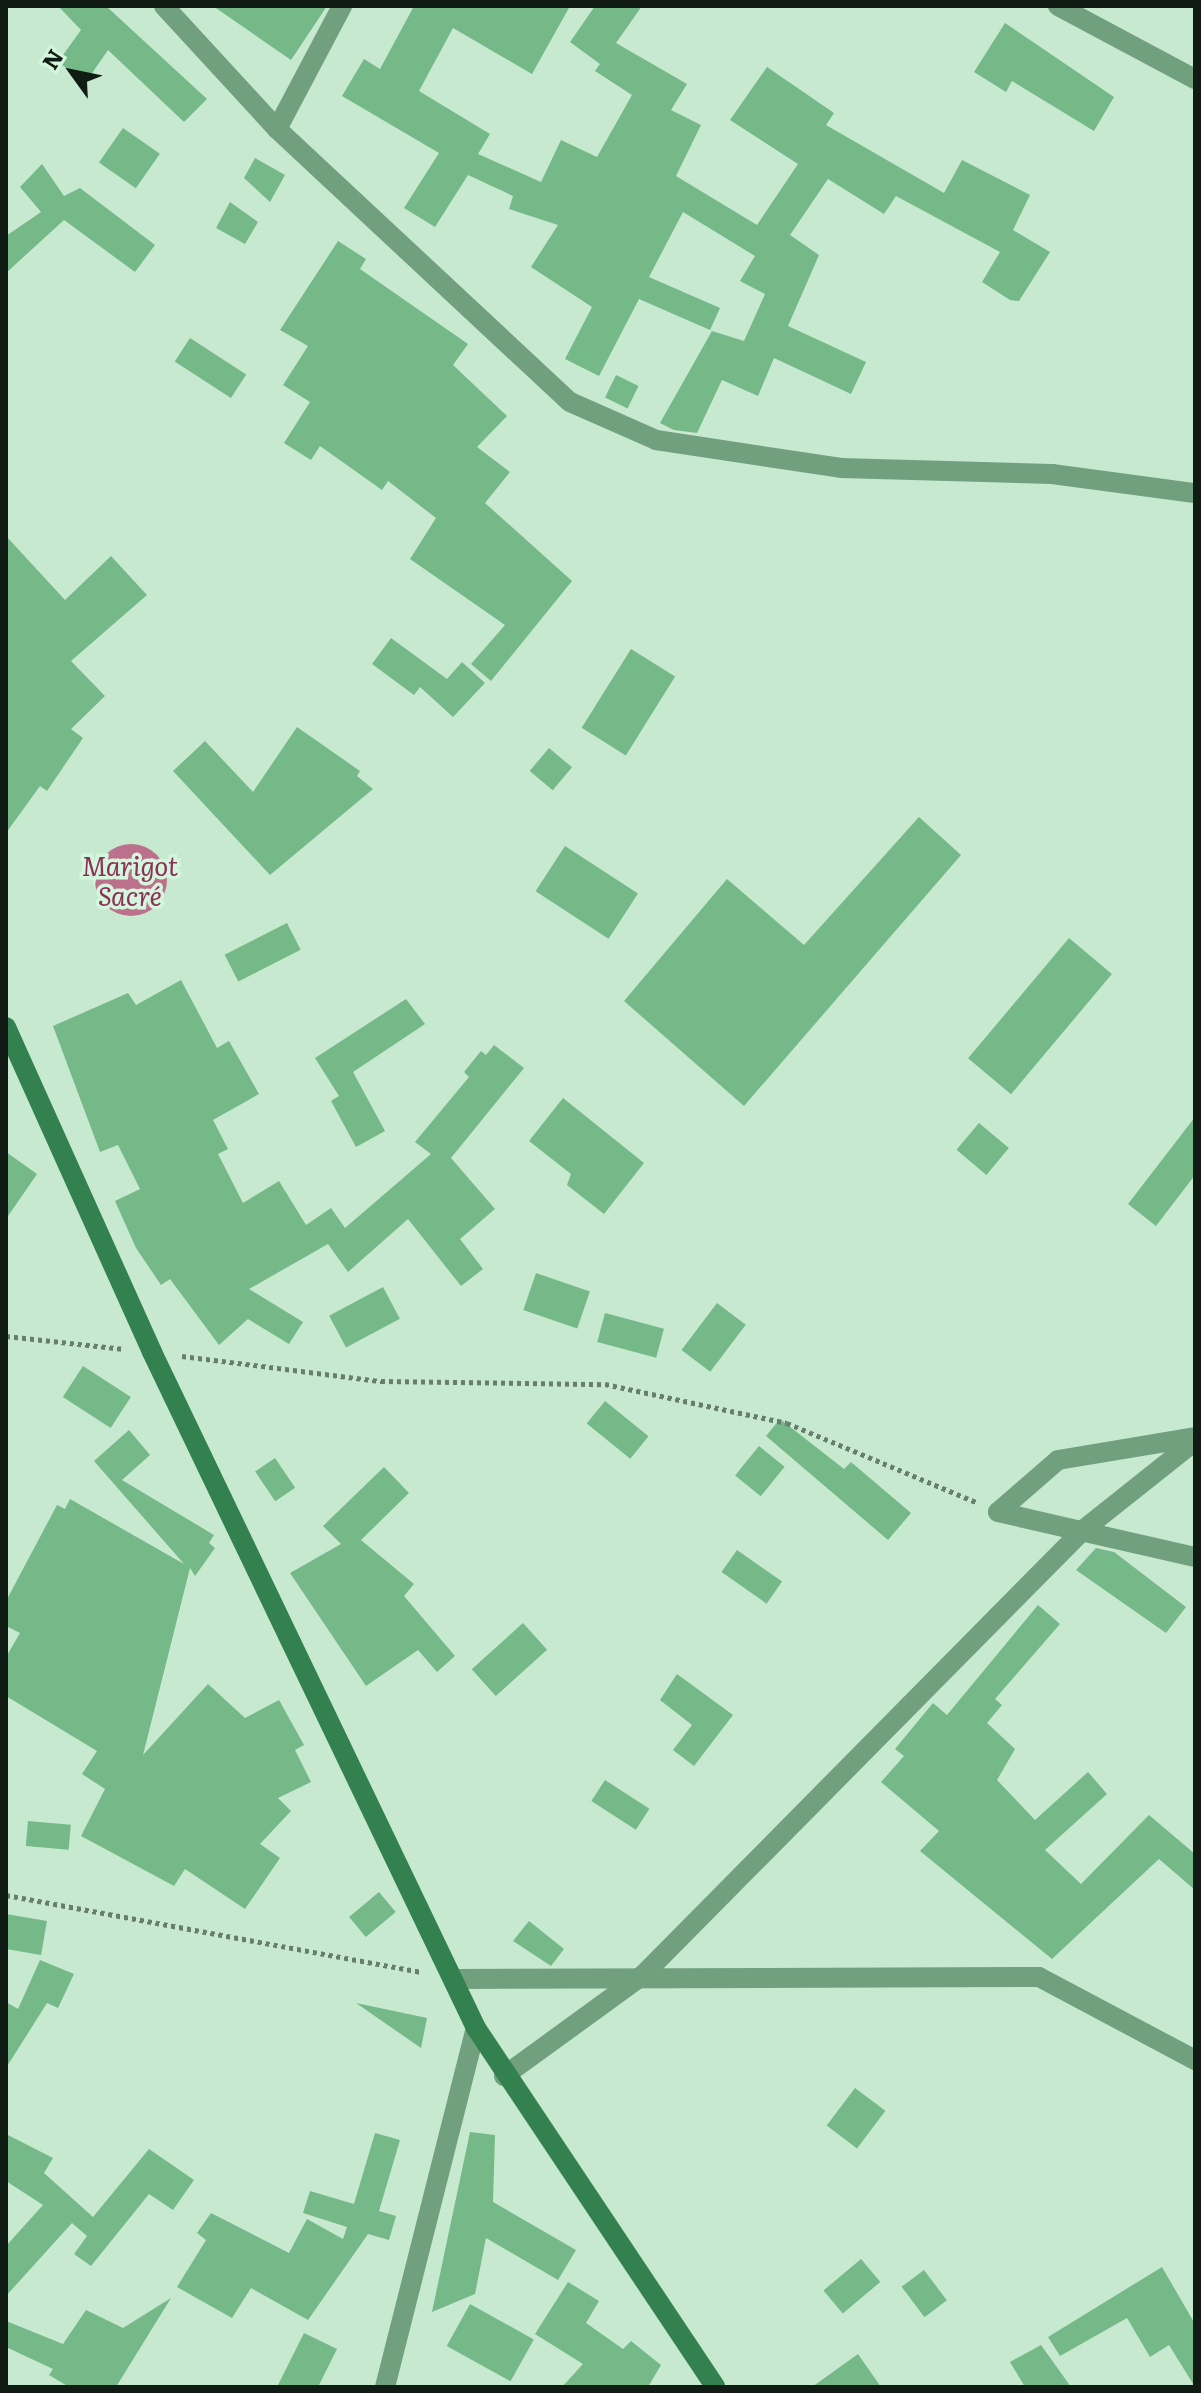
<!DOCTYPE html>
<meta charset="utf-8">
<style>
body{margin:0}
#map{position:relative;width:1201px;height:2393px;overflow:hidden;background:#c7e9cf;font-family:Literata,serif}
div>[style]{position:absolute}
.water>*{inset:0;background:#bb718c}
.round{border-radius:50%}
.building>*{inset:0;background:#75b989;transform-origin:0 0}
.path>*{height:5px;margin-top:-2.5px;transform-origin:0;background:repeating-linear-gradient(90deg,#687e6d 0 4px,transparent 0 8px)}
.minor>*{height:20px;margin:-10px;padding:0 10px;transform-origin:10px;border-radius:10px;background:#71a07e}
.tertiary>*{height:20px;margin:-10px;padding:0 10px;transform-origin:10px;border-radius:10px;background:#71a07e}
.secondary>*{height:20px;margin:-10px;padding:0 10px;transform-origin:10px;border-radius:10px;background:#348150}
span{translate:-50% -50%;white-space:nowrap;text-align:center;line-height:1.15;-webkit-text-stroke:7px #d4f6dc;paint-order:stroke}
.water-label{font-size:26px;color:#8b3057;font-style:italic}
.frame{position:absolute;inset:0;border:8px solid #101c13;pointer-events:none}
.north{position:absolute;left:32px;top:32px;width:80px;height:80px;-webkit-text-stroke:6px #d4f6dc;paint-order:stroke;rotate:303deg;font-size:22px;font-weight:700;line-height:32px;text-align:center;color:#101c13}
.north::after{content:'';display:block;margin:auto;width:28px;height:36px;background:#101c13;clip-path:polygon(50% 0,100% 100%,50% 72%,0 100%)}
</style>
<div id="map">
<div class="water">
<div class="round" style="left:95px;top:844px;width:72px;height:72px"></div>
</div>
<div class="building">
<div style="clip-path:polygon(58px 6px,106px 6px,207px 99px,184px 122px,108px 50px,86px 82px,58px 62px,81px 30px)"></div>
<div style="clip-path:polygon(213px 6px,327px 6px,291px 60px)"></div>
<div style="clip-path:polygon(414px 6px,570px 6px,532px 74px,453px 28px,419px 91px,490px 134px,478px 154px,541px 182px,561px 140px,597px 157px,632px 95px,595px 71px,600px 64px,570px 42px,595px 6px,642px 6px,616px 43px,687px 84px,671px 110px,701px 125px,676px 176px,757px 225px,798px 164px,730px 120px,767px 67px,834px 113px,826px 125px,944px 193px,962px 160px,1030px 195px,1013px 230px,1050px 252px,1019px 301px,1010px 300px,982px 282px,1000px 252px,896px 196px,884px 214px,828px 179px,790px 235px,819px 255px,788px 326px,866px 362px,851px 394px,774px 358px,758px 396px,722px 380px,697px 433px,674px 430px,660px 423px,712px 331px,744px 341px,765px 294px,740px 281px,755px 256px,683px 212px,649px 277px,720px 308px,710px 330px,639px 299px,599px 376px,565px 359px,592px 307px,531px 267px,558px 225px,509px 209px,513px 196px,468px 175px,435px 227px,404px 208px,439px 153px,342px 96px,364px 59px,380px 69px)"></div>
<div style="clip-path:polygon(1005px 23px,1114px 97px,1094px 131px,1012px 81px,1006px 92px,974px 72px)"></div>
<div style="left:123px;top:128px;width:45px;height:42px;rotate:35deg"></div>
<div style="clip-path:polygon(255px 158px,285px 175px,270px 202px,244px 178px)"></div>
<div style="clip-path:polygon(42px 164px,64px 196px,80px 188px,155px 245px,135px 272px,64px 220px,6px 273px,6px 236px,41px 212px,20px 187px)"></div>
<div style="clip-path:polygon(230px 202px,258px 222px,245px 244px,216px 228px)"></div>
<div style="clip-path:polygon(338px 241px,366px 259px,360px 269px,468px 344px,453px 365px,507px 416px,477px 447px,510px 472px,485px 503px,572px 581px,491px 681px,471px 664px,505px 625px,410px 559px,436px 518px,388px 481px,382px 490px,320px 446px,311px 460px,284px 443px,310px 402px,283px 385px,308px 346px,280px 330px)"></div>
<div style="left:190px;top:338px;width:67px;height:28px;rotate:33deg"></div>
<div style="left:616px;top:375px;width:25px;height:25px;rotate:26deg"></div>
<div style="clip-path:polygon(6px 536px,65px 600px,111px 556px,147px 595px,71px 661px,105px 696px,71px 729px,83px 738px,47px 791px,40px 786px,6px 833px)"></div>
<div style="clip-path:polygon(391px 638px,447px 679px,462px 662px,485px 683px,453px 717px,420px 687px,414px 695px,372px 664px)"></div>
<div style="left:631px;top:649px;width:52px;height:93px;rotate:32deg"></div>
<div style="clip-path:polygon(297px 727px,360px 771px,357px 776px,373px 789px,270px 875px,173px 771px,205px 741px,253px 792px)"></div>
<div style="left:549px;top:748px;width:30px;height:30px;rotate:40deg"></div>
<div style="clip-path:polygon(919px 817px,961px 855px,744px 1106px,624px 1001px,727px 879px,804px 945px)"></div>
<div style="left:565px;top:846px;width:87px;height:54px;rotate:33deg"></div>
<div style="left:287px;top:923px;width:30px;height:70px;rotate:63deg"></div>
<div style="left:1069px;top:938px;width:56px;height:157px;rotate:40deg"></div>
<div style="clip-path:polygon(181px 980px,217px 1048px,229px 1041px,259px 1094px,213px 1120px,228px 1149px,218px 1154px,243px 1203px,279px 1181px,306px 1225px,331px 1208px,345px 1228px,431px 1154px,415px 1142px,469px 1077px,464px 1072px,481px 1051px,486px 1055px,494px 1045px,524px 1068px,451px 1158px,495px 1209px,460px 1239px,483px 1269px,461px 1286px,408px 1219px,348px 1272px,328px 1244px,249px 1289px,303px 1322px,289px 1344px,248px 1319px,219px 1345px,170px 1279px,161px 1285px,136px 1248px,115px 1201px,140px 1189px,118px 1145px,100px 1152px,53px 1026px,128px 993px,136px 1005px)"></div>
<div style="clip-path:polygon(406px 999px,425px 1024px,353px 1072px,385px 1131px,356px 1147px,331px 1101px,339px 1096px,315px 1058px)"></div>
<div style="clip-path:polygon(563px 1098px,644px 1163px,604px 1214px,567px 1185px,571px 1174px,529px 1141px)"></div>
<div style="clip-path:polygon(1195px 1117px,1195px 1175px,1156px 1226px,1128px 1204px)"></div>
<div style="left:979px;top:1123px;width:39px;height:35px;rotate:40deg"></div>
<div style="clip-path:polygon(6px 1152px,37px 1174px,6px 1219px)"></div>
<div style="left:536px;top:1273px;width:57px;height:39px;rotate:19deg"></div>
<div style="left:383px;top:1287px;width:36px;height:61px;rotate:62deg"></div>
<div style="left:717px;top:1303px;width:36px;height:59px;rotate:37deg"></div>
<div style="left:605px;top:1313px;width:61px;height:30px;rotate:15deg"></div>
<div style="left:83px;top:1366px;width:57px;height:37px;rotate:33deg"></div>
<div style="left:605px;top:1401px;width:56px;height:29px;rotate:39deg"></div>
<div style="clip-path:polygon(780px 1419px,844px 1469px,851px 1462px,911px 1513px,888px 1540px,766px 1436px)"></div>
<div style="clip-path:polygon(129px 1430px,150px 1455px,122px 1480px,214px 1535px,209px 1543px,215px 1548px,195px 1576px,190px 1568px,143px 1755px,208px 1684px,245px 1718px,279px 1700px,304px 1745px,295px 1750px,311px 1782px,278px 1798px,291px 1811px,260px 1844px,280px 1858px,245px 1909px,185px 1869px,174px 1886px,81px 1836px,105px 1789px,82px 1774px,97px 1751px,6px 1696px,6px 1657px,20px 1633px,6px 1626px,6px 1601px,57px 1505px,65px 1509px,70px 1499px,184px 1564px,94px 1461px)"></div>
<div style="left:759px;top:1446px;width:33px;height:38px;rotate:39deg"></div>
<div style="left:275px;top:1458px;width:36px;height:24px;rotate:56deg"></div>
<div style="clip-path:polygon(384px 1467px,409px 1493px,361px 1540px,414px 1584px,404px 1596px,455px 1656px,437px 1672px,418px 1650px,366px 1686px,290px 1573px,341px 1544px,323px 1526px)"></div>
<div style="clip-path:polygon(1096px 1548px,1114px 1552px,1186px 1607px,1166px 1633px,1076px 1570px)"></div>
<div style="left:737px;top:1550px;width:55px;height:27px;rotate:35deg"></div>
<div style="clip-path:polygon(1038px 1605px,1060px 1624px,995px 1699px,1002px 1705px,987px 1723px,1015px 1749px,997px 1780px,1035px 1820px,1088px 1772px,1107px 1794px,1045px 1850px,1081px 1884px,1149px 1815px,1195px 1854px,1195px 1890px,1159px 1859px,1052px 1959px,920px 1851px,939px 1831px,881px 1782px,904px 1756px,895px 1749px,933px 1703px,947px 1715px)"></div>
<div style="left:523px;top:1623px;width:36px;height:69px;rotate:48deg"></div>
<div style="clip-path:polygon(677px 1674px,733px 1715px,694px 1766px,673px 1750px,692px 1725px,660px 1700px)"></div>
<div style="left:605px;top:1780px;width:53px;height:25px;rotate:33deg"></div>
<div style="left:28px;top:1821px;width:43px;height:25px;rotate:5deg"></div>
<div style="left:379px;top:1892px;width:26px;height:39px;rotate:50deg"></div>
<div style="clip-path:polygon(6px 1914px,47px 1921px,41px 1955px,6px 1949px)"></div>
<div style="clip-path:polygon(529px 1921px,564px 1949px,551px 1966px,513px 1941px)"></div>
<div style="clip-path:polygon(40px 1960px,74px 1974px,58px 2008px,47px 2003px,6px 2068px,6px 2002px,18px 2009px)"></div>
<div style="clip-path:polygon(356px 2003px,427px 2018px,421px 2048px)"></div>
<div style="left:855px;top:2088px;width:38px;height:47px;rotate:37deg"></div>
<div style="clip-path:polygon(470px 2132px,495px 2135px,493px 2202px,576px 2250px,558px 2280px,486px 2238px,475px 2294px,432px 2312px)"></div>
<div style="clip-path:polygon(375px 2133px,400px 2140px,379px 2211px,396px 2216px,389px 2240px,368px 2234px,308px 2320px,251px 2288px,232px 2318px,177px 2287px,206px 2240px,197px 2233px,211px 2213px,289px 2253px,307px 2219px,343px 2239px,347px 2227px,303px 2213px,310px 2191px,354px 2204px)"></div>
<div style="clip-path:polygon(6px 2134px,53px 2158px,44px 2173px,93px 2217px,149px 2149px,194px 2180px,173px 2210px,149px 2194px,91px 2266px,74px 2254px,87px 2236px,72px 2223px,6px 2296px,6px 2246px,43px 2205px,6px 2181px)"></div>
<div style="left:861px;top:2259px;width:30px;height:49px;rotate:50deg"></div>
<div style="clip-path:polygon(1162px 2267px,1195px 2324px,1195px 2387px,1169px 2345px,1150px 2357px,1127px 2318px,1060px 2356px,1048px 2337px)"></div>
<div style="left:924px;top:2270px;width:38px;height:28px;rotate:53deg"></div>
<div style="clip-path:polygon(568px 2282px,599px 2301px,586px 2323px,623px 2349px,631px 2341px,661px 2365px,648px 2387px,562px 2387px,583px 2364px,535px 2334px)"></div>
<div style="clip-path:polygon(171px 2298px,116px 2387px,69px 2387px,49px 2375px,53px 2369px,6px 2347px,6px 2321px,63px 2344px,86px 2310px,123px 2328px)"></div>
<div style="left:470px;top:2304px;width:73px;height:48px;rotate:29deg"></div>
<div style="clip-path:polygon(304px 2333px,337px 2349px,318px 2387px,277px 2387px)"></div>
<div style="clip-path:polygon(1041px 2345px,1071px 2387px,1025px 2387px,1010px 2362px)"></div>
<div style="clip-path:polygon(858px 2354px,881px 2387px,812px 2387px)"></div>
</div>
<div class="path">
<div style="left:6px;top:1336px;width:119px;rotate:6.3deg"></div>
<div style="left:182px;top:1356px;width:201px;rotate:7.2deg"></div>
<div style="left:381px;top:1381px;width:224px;rotate:0.8deg"></div>
<div style="left:605px;top:1384px;width:186px;rotate:12.1deg"></div>
<div style="left:787px;top:1423px;width:207px;rotate:22.7deg"></div>
<div style="left:6px;top:1895px;width:421px;rotate:10.5deg"></div>
</div>
<div class="minor">
<div style="left:164px;top:6px;width:167px;rotate:47.4deg"></div>
<div style="left:277px;top:129px;width:400px;rotate:43deg"></div>
<div style="left:570px;top:402px;width:94px;rotate:23.8deg"></div>
<div style="left:656px;top:440px;width:187px;rotate:8.6deg"></div>
<div style="left:841px;top:468px;width:211px;rotate:1.6deg"></div>
<div style="left:1052px;top:474px;width:144px;rotate:7.6deg"></div>
<div style="left:1058px;top:6px;width:155px;rotate:28.1deg"></div>
<div style="left:277px;top:129px;width:139px;rotate:-62.1deg"></div>
<div style="left:998px;top:1512px;width:79px;rotate:-40.9deg"></div>
<div style="left:1058px;top:1460px;width:139px;rotate:-9.5deg"></div>
<div style="left:998px;top:1512px;width:202px;rotate:12.9deg"></div>
<div style="left:456px;top:1979px;width:583px;rotate:-0.2deg"></div>
<div style="left:1039px;top:1977px;width:177px;rotate:28deg"></div>
<div style="left:504px;top:2076px;width:172px;rotate:-36deg"></div>
<div style="left:643px;top:1975px;width:626px;rotate:-45.32deg"></div>
<div style="left:1083px;top:1530px;width:143px;rotate:-38.5deg"></div>
</div>
<div class="tertiary">
<div style="left:385px;top:2387px;width:370px;rotate:-75.8deg"></div>
</div>
<div class="secondary">
<div style="left:6px;top:1027px;width:356px;rotate:65.8deg"></div>
<div style="left:152px;top:1352px;width:750px;rotate:64.39deg"></div>
<div style="left:476px;top:2028px;width:431px;rotate:56.3deg"></div>
</div>
<div class="water-label">
<span style="left:130px;top:880px">Marigot<br>Sacré</span>
</div>
<div class="frame"></div>
<div class="north">N</div>
</div>
